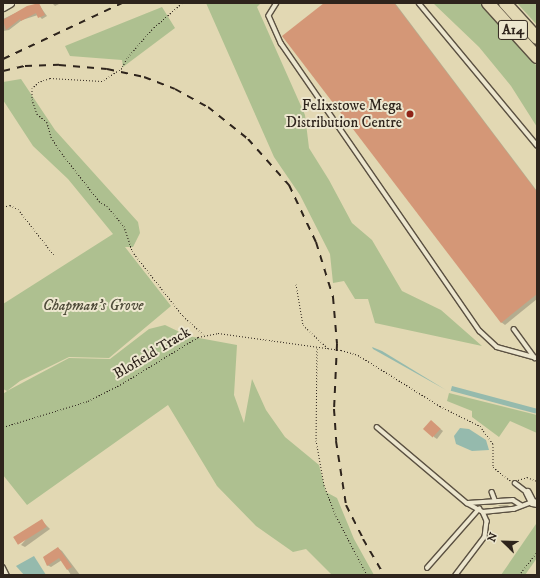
<!DOCTYPE html>
<style>
body{margin:0}
#map{position:relative;width:540px;height:578px;overflow:hidden;background:#e2d8b3;font-family:"IM FELL DW Pica",serif}
div>[style]{position:absolute}
.green>*{inset:0;background:#aec090}
.water>*{inset:0;background:#95baad;transform-origin:0 0}
.shadow>*{inset:0;background:#0003}
.building>*{inset:0;background:#d49777;transform-origin:0 0}
.path>*{height:1px;margin-top:-0.5px;transform-origin:0;background:repeating-linear-gradient(90deg,#2e241c 0 1px,transparent 0 3px)}
.roads{filter:drop-shadow(1px 0 #5b5142) drop-shadow(-1px 0 #5b5142) drop-shadow(0 1px #5b5142) drop-shadow(0 -1px #5b5142)}
.service>*{height:3.5px;margin:-1.75px;padding:0 1.75px;transform-origin:1.75px;border-radius:1.75px;background:#ece6ce}
.minor>*{height:7px;margin:-3.5px;padding:0 3.5px;transform-origin:3.5px;border-radius:3.5px;background:#ece6ce}
.trunk>*{height:12px;margin:-6px;padding:0 6px;transform-origin:6px;border-radius:6px;background:#e2d8b3}
.rail>*{height:2px;margin-top:-1px;transform-origin:0;background:repeating-linear-gradient(90deg,#2e241c 0 7px,transparent 0 14px)}
.dots>*{width:11px;height:11px;translate:-50% -50%;box-sizing:border-box;border:2px solid #ece6ce;border-radius:50%}
span{translate:-50% -50%;white-space:nowrap;text-align:center;line-height:1.15;-webkit-text-stroke:4px #ece6ce;paint-order:stroke}
.shield-label span{padding:1px 3px;background:#ece6ce;border:1px solid;border-radius:3px;-webkit-text-stroke-width:0}
.shield-label{font-size:14px;color:#2e241c;font-weight:700}
.poi-label{font-size:15px;color:#2e241c}
.right{translate:-100% -50%;text-align:right}
.park-label{font-size:15px;color:#4e4b39;font-style:italic}
.street-label{font-size:15px;color:#2e241c}
.frame{position:absolute;inset:0;border:4px solid #2e241c;pointer-events:none}
.north{position:absolute;left:484px;top:522px;width:40px;height:40px;-webkit-text-stroke:3px #ece6ce;paint-order:stroke;rotate:293deg;font-size:11px;font-weight:700;line-height:16px;text-align:center;color:#2e241c}
.north::after{content:'';display:block;margin:auto;width:14px;height:18px;background:#2e241c;clip-path:polygon(50% 0,100% 100%,50% 72%,0 100%)}
</style>
<div id="map">
<div class="green">
<div style="clip-path:polygon(206px 3px,261px 3px,257px 7px,305px 115px,309px 148px,329px 180px,352px 223px,372px 240px,402px 291px,441px 310px,482px 346px,375px 323px,368px 299px,355px 299px,344px 281px,333px 283px,330px 254px,300px 195px,274px 157px)"></div>
<div style="clip-path:polygon(433px 3px,480px 3px,537px 66px,537px 127px,511px 86px,479px 47px)"></div>
<div style="clip-path:polygon(517px 3px,537px 3px,537px 25px)"></div>
<div style="clip-path:polygon(162px 7px,175px 28px,123px 67px,122px 60px,70px 56px,65px 46px)"></div>
<div style="clip-path:polygon(21px 79px,55px 130px,138px 222px,140px 233px,133px 247px,125px 247px,171px 306px,109px 358px,69px 357px,20px 381px,7px 391px,69px 358px,110px 359px,149px 329px,165px 325px,188px 336px,237px 345px,234px 395px,244px 423px,252px 379px,266px 410px,285px 437px,319px 465px,326px 492px,337px 498px,354px 539px,374px 575px,332px 575px,306px 549px,293px 552px,256px 526px,217px 486px,168px 405px,27px 505px,3px 475px,3px 394px,7px 391px,3px 389px,3px 304px,113px 234px,68px 179px,33px 146px,3px 100px,3px 82px)"></div>
<div style="clip-path:polygon(449px 393px,537px 415px,537px 433px,510px 421px,499px 437px,472px 417px,472px 411px,447px 401px)"></div>
<div style="clip-path:polygon(536px 524px,537px 558px,525px 575px,501px 575px)"></div>
</div>
<div class="water">
<div style="clip-path:polygon(372px 347px,382px 351px,446px 390px,373px 349px)"></div>
<div style="left:452px;top:386px;width:88px;height:5px;rotate:15deg"></div>
<div style="clip-path:polygon(460px 428px,469px 429px,486px 440px,489px 450px,472px 451px,456px 444px,454px 436px)"></div>
<div style="clip-path:polygon(34px 556px,46px 575px,24px 575px,16px 566px)"></div>
</div>
<div class="shadow">
<div style="clip-path:polygon(52px 3px,61px 3px,55px 6px)"></div>
<div style="clip-path:polygon(325px 3px,395px 3px,537px 191px,537px 299px,505px 325px,501px 322px)"></div>
<div style="clip-path:polygon(39px 5px,47px 16px,42px 19px,38px 15px,22px 20px,9px 30px,3px 31px,3px 19px,28px 7px)"></div>
<div style="clip-path:polygon(433px 423px,443px 431px,437px 439px,434px 437px)"></div>
<div style="clip-path:polygon(498px 505px,508px 505px,510px 507px,501px 508px)"></div>
<div style="clip-path:polygon(42px 521px,50px 529px,25px 547px,21px 545px)"></div>
<div style="clip-path:polygon(58px 548px,62px 551px,80px 575px,71px 575px,62px 560px,51px 567px,47px 565px)"></div>
</div>
<div class="building">
<div style="clip-path:polygon(39px 3px,45px 15px,38px 18px,36px 13px,21px 21px,20px 19px,6px 30px,3px 20px,27px 6px)"></div>
<div style="clip-path:polygon(324px 3px,394px 3px,537px 192px,537px 294px,501px 323px,282px 36px)"></div>
<div style="left:431px;top:420px;width:13px;height:12px;rotate:42deg"></div>
<div style="left:42px;top:519px;width:9px;height:34px;rotate:58deg"></div>
<div style="clip-path:polygon(58px 547px,72px 567px,67px 570px,59px 558px,47px 566px,43px 557px)"></div>
</div>
<div class="path">
<div style="left:182px;top:3px;width:37px;rotate:139deg"></div>
<div style="left:154px;top:27px;width:41px;rotate:131.1deg"></div>
<div style="left:127px;top:58px;width:11px;rotate:117deg"></div>
<div style="left:122px;top:68px;width:24px;rotate:147deg"></div>
<div style="left:102px;top:81px;width:52px;rotate:-176.7deg"></div>
<div style="left:50px;top:78px;width:12px;rotate:160deg"></div>
<div style="left:39px;top:82px;width:9px;rotate:139deg"></div>
<div style="left:32px;top:88px;width:11px;rotate:90deg"></div>
<div style="left:32px;top:99px;width:16px;rotate:72deg"></div>
<div style="left:37px;top:114px;width:13px;rotate:39deg"></div>
<div style="left:47px;top:122px;width:16px;rotate:75deg"></div>
<div style="left:51px;top:137px;width:17px;rotate:57deg"></div>
<div style="left:60px;top:151px;width:63px;rotate:52deg"></div>
<div style="left:99px;top:201px;width:9px;rotate:32deg"></div>
<div style="left:107px;top:206px;width:26px;rotate:50deg"></div>
<div style="left:124px;top:226px;width:26px;rotate:72deg"></div>
<div style="left:132px;top:251px;width:83px;rotate:51.9deg"></div>
<div style="left:183px;top:316px;width:27px;rotate:42deg"></div>
<div style="left:3px;top:207px;width:7px;rotate:-16deg"></div>
<div style="left:10px;top:205px;width:9px;rotate:27deg"></div>
<div style="left:18px;top:209px;width:58px;rotate:52deg"></div>
<div style="left:296px;top:284px;width:42px;rotate:80.3deg"></div>
<div style="left:303px;top:325px;width:34px;rotate:43deg"></div>
<div style="left:317px;top:348px;width:92px;rotate:90.6deg"></div>
<div style="left:316px;top:440px;width:46px;rotate:79.9deg"></div>
<div style="left:324px;top:485px;width:33px;rotate:69deg"></div>
<div style="left:336px;top:516px;width:67px;rotate:62.3deg"></div>
<div style="left:3px;top:427px;width:89px;rotate:-17deg"></div>
<div style="left:88px;top:401px;width:39px;rotate:-27deg"></div>
<div style="left:123px;top:383px;width:88px;rotate:-31.5deg"></div>
<div style="left:198px;top:337px;width:20px;rotate:-11deg"></div>
<div style="left:218px;top:333px;width:124px;rotate:7.9deg"></div>
<div style="left:341px;top:350px;width:18px;rotate:16deg"></div>
<div style="left:358px;top:355px;width:97px;rotate:31.9deg"></div>
<div style="left:440px;top:406px;width:45px;rotate:26.6deg"></div>
<div style="left:480px;top:426px;width:22px;rotate:54deg"></div>
<div style="left:493px;top:444px;width:23px;rotate:90deg"></div>
<div style="left:493px;top:467px;width:23px;rotate:38deg"></div>
<div style="left:518px;top:480px;width:9px;rotate:-18deg"></div>
<div style="left:527px;top:477px;width:11px;rotate:22deg"></div>
<div style="left:519px;top:575px;width:29px;rotate:-52deg"></div>
</div>
<div class="roads">
<div class="service">
<div style="left:277px;top:3px;width:15px;rotate:122deg"></div>
<div style="left:269px;top:16px;width:30px;rotate:66deg"></div>
<div style="left:281px;top:43px;width:350px;rotate:55.4deg"></div>
<div style="left:480px;top:331px;width:23px;rotate:43deg"></div>
<div style="left:497px;top:347px;width:41px;rotate:15.4deg"></div>
<div style="left:419px;top:3px;width:185px;rotate:50.3deg"></div>
<div style="left:514px;top:329px;width:36px;rotate:54deg"></div>
<div style="left:377px;top:427px;width:118px;rotate:40.2deg"></div>
<div style="left:467px;top:503px;width:18px;rotate:29deg"></div>
<div style="left:483px;top:512px;width:10px;rotate:66deg"></div>
<div style="left:487px;top:521px;width:16px;rotate:97deg"></div>
<div style="left:485px;top:537px;width:48px;rotate:127.3deg"></div>
<div style="left:515px;top:483px;width:15px;rotate:37deg"></div>
<div style="left:492px;top:492px;width:9px;rotate:69deg"></div>
<div style="left:468px;top:503px;width:45px;rotate:-3.8deg"></div>
<div style="left:513px;top:500px;width:9px;rotate:32deg"></div>
<div style="left:483px;top:512px;width:31px;rotate:-6deg"></div>
<div style="left:514px;top:509px;width:19px;rotate:-21deg"></div>
<div style="left:3px;top:567px;width:9px;rotate:63deg"></div>
<div style="left:427px;top:568px;width:79px;rotate:-48.6deg"></div>
</div>
<div class="minor">
<div style="left:3px;top:7px;width:8px;rotate:-30deg"></div>
<div style="left:527px;top:492px;width:11px;rotate:63deg"></div>
<div style="left:532px;top:502px;width:5px;rotate:11deg"></div>
</div>
<div class="trunk">
<div style="left:488px;top:3px;width:73px;rotate:47.8deg"></div>
<div style="left:505px;top:3px;width:47px;rotate:47.6deg"></div>
</div>
</div>
<div class="rail">
<div style="left:3px;top:59px;width:132px;rotate:-25.2deg"></div>
<div style="left:3px;top:71px;width:23px;rotate:-13deg"></div>
<div style="left:25px;top:66px;width:34px;rotate:-2deg"></div>
<div style="left:59px;top:65px;width:48px;rotate:4.8deg"></div>
<div style="left:107px;top:69px;width:38px;rotate:12deg"></div>
<div style="left:144px;top:77px;width:33px;rotate:21deg"></div>
<div style="left:175px;top:89px;width:38px;rotate:29deg"></div>
<div style="left:208px;top:107px;width:51px;rotate:38.7deg"></div>
<div style="left:248px;top:139px;width:62px;rotate:48.3deg"></div>
<div style="left:289px;top:185px;width:63px;rotate:64.7deg"></div>
<div style="left:316px;top:242px;width:58px;rotate:72.8deg"></div>
<div style="left:333px;top:297px;width:47px;rotate:85.1deg"></div>
<div style="left:337px;top:344px;width:65px;rotate:92.6deg"></div>
<div style="left:334px;top:409px;width:32px;rotate:86deg"></div>
<div style="left:336px;top:441px;width:65px;rotate:81.1deg"></div>
<div style="left:346px;top:505px;width:38px;rotate:63deg"></div>
<div style="left:363px;top:539px;width:42px;rotate:59.7deg"></div>
</div>
<div class="dots">
<div style="left:410px;top:114px;background:#8f2418"></div>
</div>
<div class="shield-label">
<span style="left:513px;top:30px">A14</span>
</div>
<div class="poi-label">
<span class="right" style="left:402px;top:114px">Felixstowe Mega<br>Distribution Centre</span>
</div>
<div class="park-label">
<span style="left:93px;top:306px">Chapman's Grove</span>
</div>
<div class="street-label">
<span style="left:152px;top:353px;rotate:-31deg">Blofield Track</span>
</div>
<div class="frame"></div>
<div class="north">N</div>
</div>
